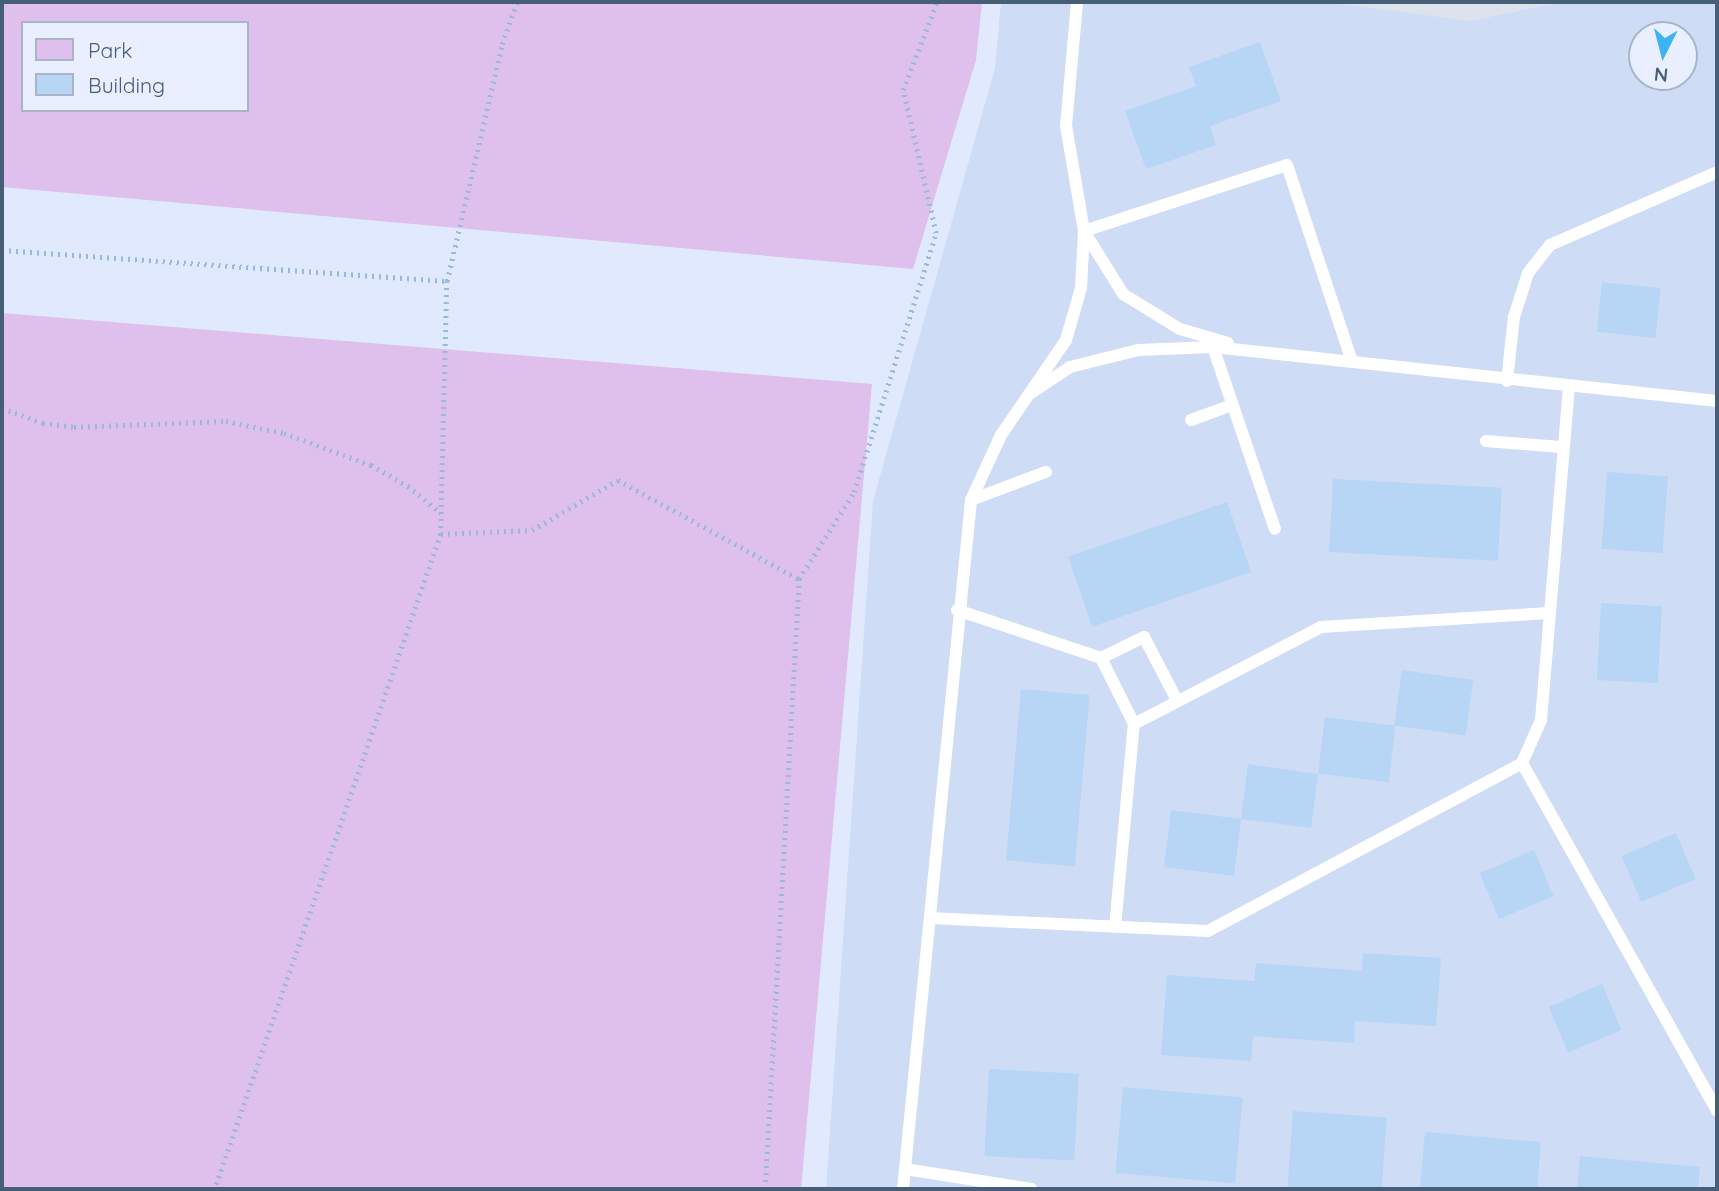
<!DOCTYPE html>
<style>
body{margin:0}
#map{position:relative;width:1719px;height:1191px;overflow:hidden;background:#e1e9fe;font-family:Quicksand,sans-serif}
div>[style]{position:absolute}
.residential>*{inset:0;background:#cfdcf6}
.industrial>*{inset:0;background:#dde3ec}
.green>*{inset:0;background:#dfbfec}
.building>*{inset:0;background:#b7d5f5;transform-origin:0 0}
.path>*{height:4.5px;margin-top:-2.25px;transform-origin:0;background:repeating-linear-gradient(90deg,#9ab9da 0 2px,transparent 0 7px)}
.service>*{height:12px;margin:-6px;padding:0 6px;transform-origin:6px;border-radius:6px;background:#fff}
span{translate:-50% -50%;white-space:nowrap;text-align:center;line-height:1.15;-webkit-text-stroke:5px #e9efff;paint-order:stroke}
.frame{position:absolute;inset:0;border:4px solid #465f77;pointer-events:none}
.legend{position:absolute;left:21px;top:21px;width:228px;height:91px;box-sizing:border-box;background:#e9efff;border:2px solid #a8b5c9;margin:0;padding:9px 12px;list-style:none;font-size:21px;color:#465f77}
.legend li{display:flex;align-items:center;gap:14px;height:35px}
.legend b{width:35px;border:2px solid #a8b5c9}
.north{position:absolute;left:1628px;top:21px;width:70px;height:70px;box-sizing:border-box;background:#e9efff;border:2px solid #a8b5c9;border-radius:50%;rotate:186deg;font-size:19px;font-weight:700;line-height:28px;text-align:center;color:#465f77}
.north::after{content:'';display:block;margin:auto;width:24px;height:32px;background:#3db3f1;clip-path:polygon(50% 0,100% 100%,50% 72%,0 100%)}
</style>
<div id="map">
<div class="residential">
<div style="clip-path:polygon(evenodd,1001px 2px,1717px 2px,1717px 1189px,826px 1189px,873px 501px,995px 68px,1001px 2px,1642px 35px,1684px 35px,1684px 77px,1642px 77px,1642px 35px)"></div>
</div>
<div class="industrial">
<div style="clip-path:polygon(1325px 2px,1562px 2px,1470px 21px)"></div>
</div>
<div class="green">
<div style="clip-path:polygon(evenodd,2px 2px,982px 2px,976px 60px,913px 269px,2px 187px,2px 2px,23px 23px,247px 23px,247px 110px,23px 110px,23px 23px)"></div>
<div style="clip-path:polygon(2px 313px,872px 384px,801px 1189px,2px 1189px)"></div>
</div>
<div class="building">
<div style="clip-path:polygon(1260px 42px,1281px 101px,1210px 126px,1216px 145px,1146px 169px,1125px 111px,1196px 86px,1189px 67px)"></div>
<div style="left:1602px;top:282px;width:59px;height:50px;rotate:6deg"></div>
<div style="left:1607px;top:472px;width:61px;height:77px;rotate:4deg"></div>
<div style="left:1333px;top:479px;width:169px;height:73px;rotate:3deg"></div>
<div style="left:1227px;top:502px;width:74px;height:168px;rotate:71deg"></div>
<div style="left:1601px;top:603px;width:61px;height:77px;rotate:3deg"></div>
<div style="left:1402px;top:670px;width:72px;height:56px;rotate:8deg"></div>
<div style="left:1021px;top:689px;width:69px;height:172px;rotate:5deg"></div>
<div style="left:1325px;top:717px;width:71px;height:57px;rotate:7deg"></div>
<div style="clip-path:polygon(1248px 764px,1318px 774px,1311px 828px,1241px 819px,1234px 876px,1164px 867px,1171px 810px,1241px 819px)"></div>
<div style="left:1676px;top:833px;width:50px;height:59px;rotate:67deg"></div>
<div style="left:1534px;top:850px;width:50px;height:59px;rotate:67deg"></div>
<div style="clip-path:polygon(1363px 953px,1441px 958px,1436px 1026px,1355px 1021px,1354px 1043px,1253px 1036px,1251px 1061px,1161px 1055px,1167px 975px,1254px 981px,1256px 963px,1362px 971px)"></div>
<div style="left:1602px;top:984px;width:50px;height:58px;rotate:67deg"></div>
<div style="left:989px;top:1069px;width:90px;height:87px;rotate:3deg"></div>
<div style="left:1123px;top:1087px;width:120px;height:86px;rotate:5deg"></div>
<div style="left:1293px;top:1111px;width:94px;height:78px;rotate:4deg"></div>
<div style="clip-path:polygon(1425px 1132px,1541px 1142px,1537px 1189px,1420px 1189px)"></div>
<div style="clip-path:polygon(1580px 1156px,1700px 1167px,1698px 1189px,1577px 1189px)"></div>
</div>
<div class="path">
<div style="left:2px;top:250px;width:446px;rotate:4deg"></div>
<div style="left:447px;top:281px;width:253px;rotate:91.4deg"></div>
<div style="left:441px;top:534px;width:693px;rotate:109.04deg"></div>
<div style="left:447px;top:281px;width:243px;rotate:-76.9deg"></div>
<div style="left:502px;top:44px;width:45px;rotate:-70.3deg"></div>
<div style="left:2px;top:408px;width:44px;rotate:20.1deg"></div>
<div style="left:43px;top:423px;width:31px;rotate:7deg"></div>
<div style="left:74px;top:427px;width:152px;rotate:-2.3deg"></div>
<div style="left:226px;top:421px;width:59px;rotate:11.7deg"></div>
<div style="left:284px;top:433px;width:93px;rotate:20.2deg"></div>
<div style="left:371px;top:465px;width:43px;rotate:29.6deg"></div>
<div style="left:408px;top:486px;width:43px;rotate:39.3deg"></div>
<div style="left:441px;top:534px;width:91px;rotate:-2.5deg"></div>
<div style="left:532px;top:530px;width:99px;rotate:-30.2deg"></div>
<div style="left:618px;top:480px;width:206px;rotate:28.7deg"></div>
<div style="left:765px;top:1189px;width:611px;rotate:-86.81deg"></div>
<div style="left:799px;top:579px;width:103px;rotate:-57.7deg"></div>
<div style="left:854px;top:492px;width:272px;rotate:-72.4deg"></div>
<div style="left:936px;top:233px;width:147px;rotate:-103deg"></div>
<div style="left:903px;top:90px;width:94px;rotate:-68.9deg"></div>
</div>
<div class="service">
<div style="left:1084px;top:231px;width:213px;rotate:-18deg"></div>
<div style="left:1287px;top:165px;width:206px;rotate:71.7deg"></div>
<div style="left:1084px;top:231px;width:74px;rotate:58.2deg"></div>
<div style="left:1123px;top:294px;width:67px;rotate:31.6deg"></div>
<div style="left:1180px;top:329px;width:50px;rotate:16.3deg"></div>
<div style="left:1213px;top:347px;width:192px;rotate:71.2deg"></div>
<div style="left:1507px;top:381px;width:64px;rotate:-83.8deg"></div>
<div style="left:1514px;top:317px;width:46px;rotate:-72.3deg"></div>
<div style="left:1528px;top:273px;width:36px;rotate:-52deg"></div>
<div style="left:1550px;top:245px;width:182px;rotate:-23.6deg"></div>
<div style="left:1031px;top:393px;width:47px;rotate:-33.7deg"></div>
<div style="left:1070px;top:367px;width:70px;rotate:-14deg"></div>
<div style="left:1138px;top:350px;width:75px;rotate:-2.3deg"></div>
<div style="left:1213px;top:347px;width:507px;rotate:6.12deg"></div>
<div style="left:1191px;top:420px;width:44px;rotate:-20.1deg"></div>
<div style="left:1486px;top:441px;width:75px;rotate:4.6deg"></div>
<div style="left:971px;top:500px;width:80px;rotate:-20.5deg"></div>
<div style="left:957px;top:610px;width:152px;rotate:18.4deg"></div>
<div style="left:1101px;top:658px;width:74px;rotate:63.4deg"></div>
<div style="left:1101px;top:658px;width:48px;rotate:-26deg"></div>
<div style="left:1144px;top:637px;width:71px;rotate:62.4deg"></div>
<div style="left:1522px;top:763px;width:399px;rotate:60.7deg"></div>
<div style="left:930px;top:918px;width:278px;rotate:2.7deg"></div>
<div style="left:1208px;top:931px;width:356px;rotate:-28.1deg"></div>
<div style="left:1522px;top:763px;width:47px;rotate:-66.2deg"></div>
<div style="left:1541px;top:720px;width:333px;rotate:-85.2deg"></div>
<div style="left:1115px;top:927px;width:204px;rotate:-84.7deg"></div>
<div style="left:1134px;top:724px;width:211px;rotate:-27.4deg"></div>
<div style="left:1321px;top:627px;width:228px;rotate:-3.5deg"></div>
<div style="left:905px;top:1169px;width:128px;rotate:9deg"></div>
<div style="left:903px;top:1189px;width:692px;rotate:-84.36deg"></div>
<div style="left:971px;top:500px;width:72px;rotate:-65.2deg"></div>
<div style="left:1001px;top:435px;width:115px;rotate:-55.6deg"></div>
<div style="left:1066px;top:340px;width:54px;rotate:-73.9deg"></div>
<div style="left:1081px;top:288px;width:57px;rotate:-87deg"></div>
<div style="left:1084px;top:231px;width:107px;rotate:-99.7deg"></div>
<div style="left:1066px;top:126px;width:124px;rotate:-84.9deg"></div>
</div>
<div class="frame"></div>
<ul class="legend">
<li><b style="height:19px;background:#dfbfec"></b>Park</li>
<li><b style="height:19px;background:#b7d5f5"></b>Building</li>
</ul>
<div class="north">N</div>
</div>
